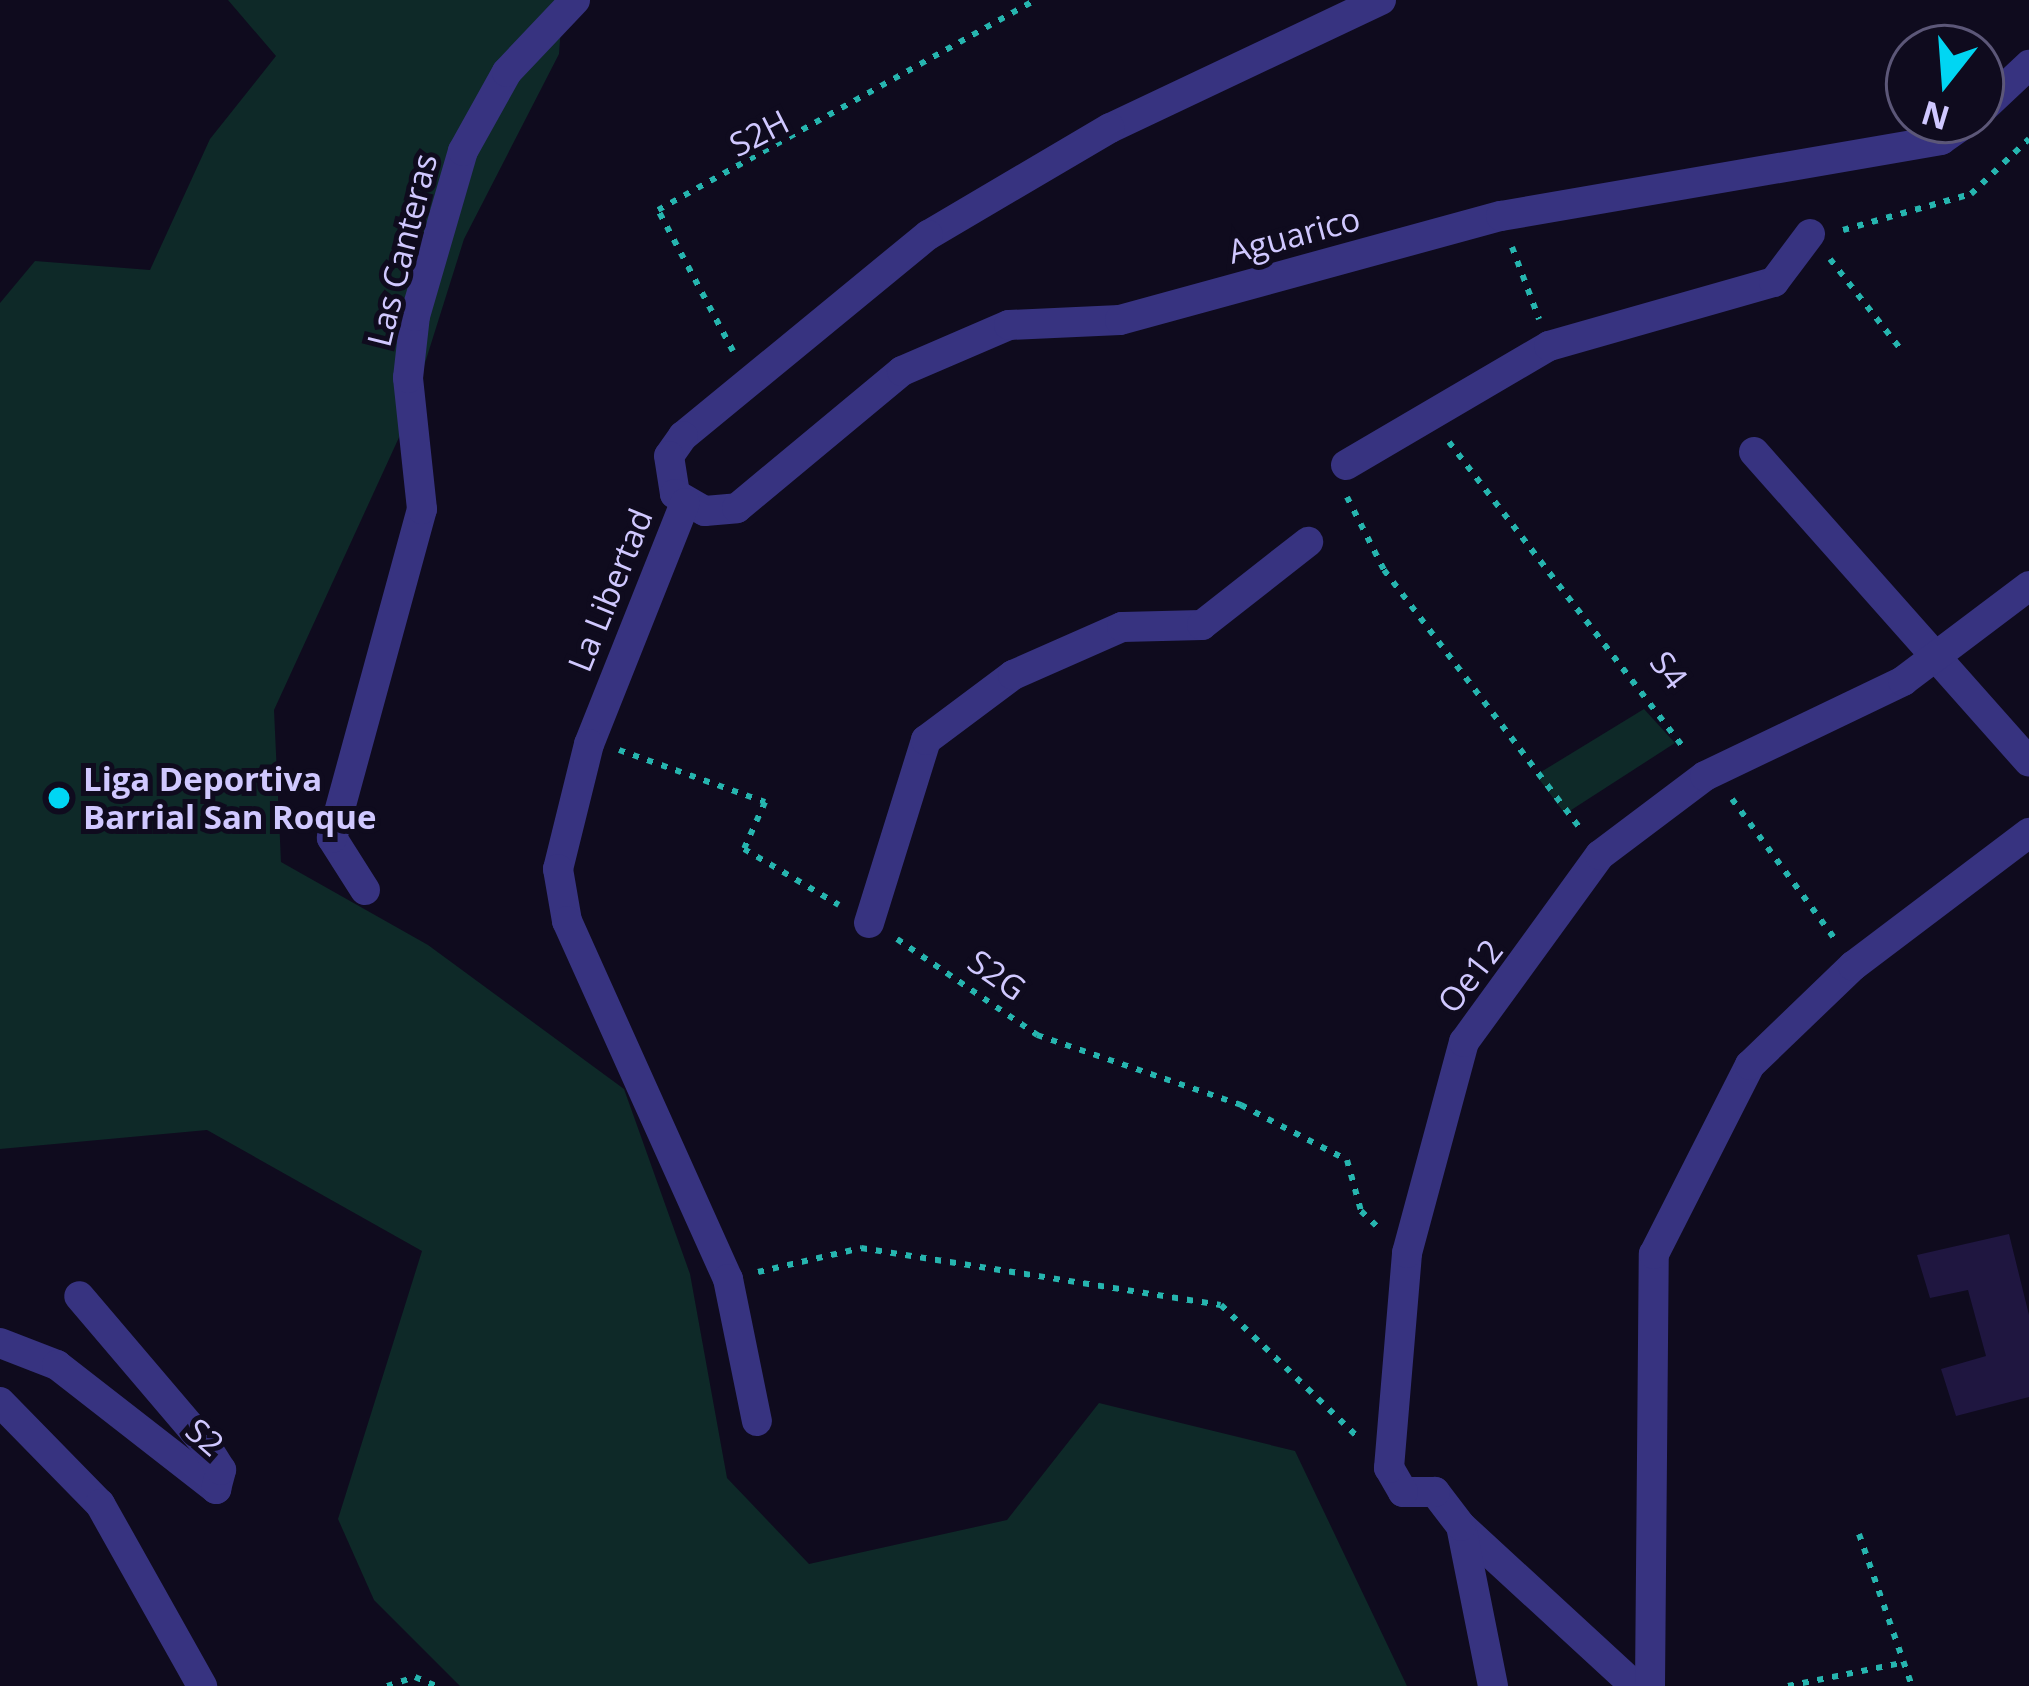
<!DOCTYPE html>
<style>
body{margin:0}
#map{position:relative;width:2029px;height:1686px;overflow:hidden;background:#0f0b1e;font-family:"Open Sans",sans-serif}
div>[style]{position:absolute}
.green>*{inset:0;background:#0e2928}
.building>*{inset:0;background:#1f1640}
.path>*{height:6px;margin-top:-3px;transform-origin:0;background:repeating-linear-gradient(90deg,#26b5af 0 6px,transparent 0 15px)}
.street>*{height:30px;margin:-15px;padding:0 15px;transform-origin:15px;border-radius:15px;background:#373380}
.dots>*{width:33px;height:33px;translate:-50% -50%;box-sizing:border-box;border:6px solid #0f0b1e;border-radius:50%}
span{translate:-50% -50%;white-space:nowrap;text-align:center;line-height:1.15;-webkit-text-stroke:10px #0f0b1e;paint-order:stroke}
.street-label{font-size:33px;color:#d0c8ff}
.poi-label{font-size:33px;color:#d0c8ff;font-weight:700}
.left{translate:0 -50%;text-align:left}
.north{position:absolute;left:1885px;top:24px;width:120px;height:120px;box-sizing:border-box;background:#0f0b1e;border:3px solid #5c5778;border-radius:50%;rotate:197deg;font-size:33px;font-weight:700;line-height:48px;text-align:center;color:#d0c8ff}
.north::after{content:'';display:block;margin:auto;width:42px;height:54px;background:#00d6f3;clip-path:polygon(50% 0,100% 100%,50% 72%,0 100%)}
</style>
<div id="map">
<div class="green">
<div style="clip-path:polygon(228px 0,563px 0,559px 54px,464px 239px,407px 420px,274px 710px,281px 862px,428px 945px,624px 1089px,690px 1274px,727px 1478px,809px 1564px,1007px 1520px,1099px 1403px,1295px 1451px,1407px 1686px,460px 1686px,374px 1600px,338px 1519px,422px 1251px,207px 1130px,0 1149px,0 303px,35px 261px,150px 270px,210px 139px,276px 56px)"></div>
<div style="clip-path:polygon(1644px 709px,1675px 743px,1565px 814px,1536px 775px)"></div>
</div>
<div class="building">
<div style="clip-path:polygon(2009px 1234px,2029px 1315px,2029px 1397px,1956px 1416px,1941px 1369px,1986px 1356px,1968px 1290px,1930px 1298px,1917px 1255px)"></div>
</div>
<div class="path">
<div style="left:1843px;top:230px;width:133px;rotate:-15.7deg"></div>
<div style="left:1971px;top:194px;width:80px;rotate:-43.5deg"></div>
<div style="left:1512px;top:247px;width:77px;rotate:69.4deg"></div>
<div style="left:1830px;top:259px;width:118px;rotate:51.9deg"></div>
<div style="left:733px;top:351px;width:160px;rotate:-118deg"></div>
<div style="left:658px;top:210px;width:432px;rotate:-29.1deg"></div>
<div style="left:1449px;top:442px;width:389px;rotate:52.5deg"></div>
<div style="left:1347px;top:497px;width:82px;rotate:63.1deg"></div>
<div style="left:1384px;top:570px;width:324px;rotate:52.8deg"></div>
<div style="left:619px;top:750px;width:155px;rotate:19.6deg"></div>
<div style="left:765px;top:802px;width:51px;rotate:114.1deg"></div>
<div style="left:744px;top:849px;width:110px;rotate:30.5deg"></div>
<div style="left:1732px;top:799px;width:172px;rotate:53.7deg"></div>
<div style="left:897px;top:939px;width:170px;rotate:34.4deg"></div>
<div style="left:1037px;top:1035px;width:216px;rotate:18.9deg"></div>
<div style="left:1241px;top:1105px;width:119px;rotate:27.4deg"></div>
<div style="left:1347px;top:1160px;width:53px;rotate:74.6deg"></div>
<div style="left:1361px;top:1211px;width:29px;rotate:44deg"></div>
<div style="left:758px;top:1272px;width:106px;rotate:-13.1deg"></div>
<div style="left:861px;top:1248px;width:364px;rotate:9deg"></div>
<div style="left:1221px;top:1305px;width:194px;rotate:44deg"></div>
<div style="left:1859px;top:1534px;width:161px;rotate:70.8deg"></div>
<div style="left:387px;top:1686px;width:29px;rotate:-18deg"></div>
<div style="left:415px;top:1677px;width:23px;rotate:23deg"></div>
<div style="left:1788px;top:1686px;width:120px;rotate:-11.5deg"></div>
</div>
<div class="street">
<div style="left:1381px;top:0;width:300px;rotate:154.7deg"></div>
<div style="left:1110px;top:128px;width:211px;rotate:149.5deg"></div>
<div style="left:928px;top:235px;width:317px;rotate:140.6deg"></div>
<div style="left:683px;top:436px;width:24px;rotate:125deg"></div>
<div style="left:669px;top:456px;width:38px;rotate:81deg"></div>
<div style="left:675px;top:494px;width:34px;rotate:30deg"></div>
<div style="left:705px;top:511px;width:32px;rotate:-5deg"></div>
<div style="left:737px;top:508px;width:214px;rotate:-39.7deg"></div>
<div style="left:902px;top:371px;width:116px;rotate:-23.3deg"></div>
<div style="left:1009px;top:325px;width:111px;rotate:-2.6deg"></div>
<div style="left:1120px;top:320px;width:395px;rotate:-15.3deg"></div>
<div style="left:1501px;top:216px;width:447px;rotate:-9.8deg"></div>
<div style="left:1941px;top:140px;width:35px;rotate:-35deg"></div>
<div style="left:1981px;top:110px;width:66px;rotate:-43.2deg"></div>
<div style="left:1754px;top:452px;width:414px;rotate:48.4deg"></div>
<div style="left:1346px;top:465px;width:235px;rotate:-30.4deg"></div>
<div style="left:1549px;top:346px;width:234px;rotate:-15.9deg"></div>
<div style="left:1774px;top:282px;width:60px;rotate:-53.1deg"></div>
<div style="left:685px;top:503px;width:259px;rotate:111.7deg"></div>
<div style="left:589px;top:744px;width:129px;rotate:103.9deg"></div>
<div style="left:558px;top:869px;width:53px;rotate:80.2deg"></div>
<div style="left:567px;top:921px;width:393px;rotate:65.8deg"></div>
<div style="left:728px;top:1279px;width:145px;rotate:78.5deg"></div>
<div style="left:365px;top:890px;width:62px;rotate:-122.4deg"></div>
<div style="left:332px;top:838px;width:341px;rotate:-74.7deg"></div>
<div style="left:422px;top:509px;width:132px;rotate:-96.1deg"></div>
<div style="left:408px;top:378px;width:62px;rotate:-83.6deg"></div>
<div style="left:415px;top:316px;width:172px;rotate:-73.8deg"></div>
<div style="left:463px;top:151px;width:90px;rotate:-60.9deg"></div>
<div style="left:507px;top:72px;width:99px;rotate:-46.6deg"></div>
<div style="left:869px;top:923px;width:192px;rotate:-72.7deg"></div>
<div style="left:926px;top:740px;width:109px;rotate:-36.8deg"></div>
<div style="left:1013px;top:675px;width:119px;rotate:-23.8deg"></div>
<div style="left:1122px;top:627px;width:80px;rotate:-1.4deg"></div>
<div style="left:1202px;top:625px;width:135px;rotate:-38.1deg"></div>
<div style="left:0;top:1343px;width:61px;rotate:21.1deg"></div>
<div style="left:57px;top:1365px;width:202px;rotate:37.9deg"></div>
<div style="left:216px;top:1489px;width:20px;rotate:-75deg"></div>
<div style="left:221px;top:1470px;width:31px;rotate:-122deg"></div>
<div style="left:205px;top:1444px;width:194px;rotate:-130.4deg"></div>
<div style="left:0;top:1402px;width:143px;rotate:45.6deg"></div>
<div style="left:100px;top:1504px;width:209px;rotate:60.7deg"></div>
<div style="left:1461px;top:1526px;width:236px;rotate:42.6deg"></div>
<div style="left:1493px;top:1686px;width:163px;rotate:-101.3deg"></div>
<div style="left:1461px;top:1526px;width:43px;rotate:-127.4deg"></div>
<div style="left:1435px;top:1492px;width:32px;rotate:180deg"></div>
<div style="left:1403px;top:1492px;width:28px;rotate:-120deg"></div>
<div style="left:1389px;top:1468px;width:216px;rotate:-85.2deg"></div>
<div style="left:1407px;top:1253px;width:219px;rotate:-74.9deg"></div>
<div style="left:1464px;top:1042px;width:231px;rotate:-54deg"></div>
<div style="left:1600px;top:855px;width:131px;rotate:-37deg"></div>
<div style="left:1705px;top:776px;width:220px;rotate:-25.6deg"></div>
<div style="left:1903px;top:681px;width:158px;rotate:-37deg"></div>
<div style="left:1650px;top:1686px;width:432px;rotate:-89.5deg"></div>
<div style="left:1654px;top:1254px;width:212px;rotate:-63.1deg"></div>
<div style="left:1750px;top:1065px;width:143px;rotate:-43.9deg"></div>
<div style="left:1853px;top:966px;width:221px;rotate:-37.1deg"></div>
</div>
<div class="dots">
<div style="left:59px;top:798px;background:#00d6f3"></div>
</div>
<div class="street-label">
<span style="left:759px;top:133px;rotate:-27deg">S2H</span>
<span style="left:1294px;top:235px;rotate:-15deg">Aguarico</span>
<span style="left:402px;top:250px;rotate:-76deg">Las Canteras</span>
<span style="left:610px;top:590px;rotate:-68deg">La Libertad</span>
<span style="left:1669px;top:670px;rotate:53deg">S4</span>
<span style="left:997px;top:975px;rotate:35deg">S2G</span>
<span style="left:1470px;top:976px;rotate:-52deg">Oe12</span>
<span style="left:205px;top:1437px;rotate:41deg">S2</span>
</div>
<div class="poi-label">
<span class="left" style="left:83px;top:798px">Liga Deportiva<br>Barrial San Roque</span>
</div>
<div class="north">N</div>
</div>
